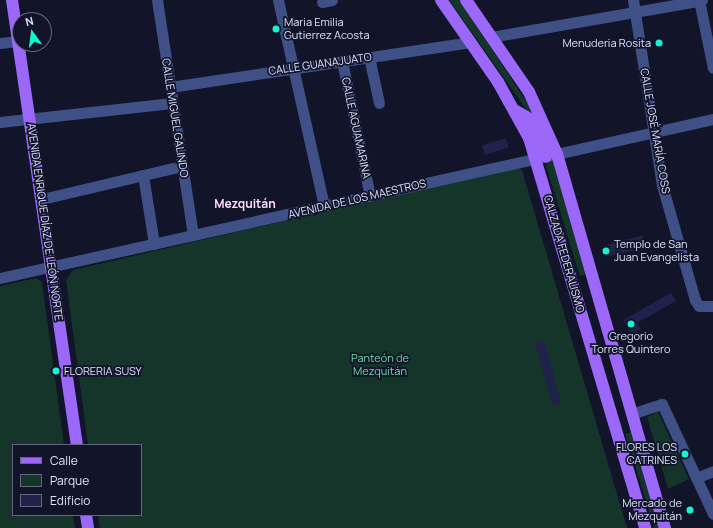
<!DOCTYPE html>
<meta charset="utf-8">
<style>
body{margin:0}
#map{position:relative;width:713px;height:528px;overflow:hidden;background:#12142a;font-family:Manrope,sans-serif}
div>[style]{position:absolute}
.green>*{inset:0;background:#15342a;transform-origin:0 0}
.building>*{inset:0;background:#1f224a;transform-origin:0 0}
.minor>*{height:11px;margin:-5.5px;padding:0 5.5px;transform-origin:5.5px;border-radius:5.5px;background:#3f5087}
.major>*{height:12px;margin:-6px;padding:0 6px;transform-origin:6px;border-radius:6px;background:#9b68f9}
.dots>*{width:11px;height:11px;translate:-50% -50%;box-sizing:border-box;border:2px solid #12142a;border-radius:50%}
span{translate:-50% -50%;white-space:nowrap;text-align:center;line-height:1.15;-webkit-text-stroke:3.5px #12142a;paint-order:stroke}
.poi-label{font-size:11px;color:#dce2fe}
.left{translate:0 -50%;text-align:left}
.right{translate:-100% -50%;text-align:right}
.street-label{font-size:11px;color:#dce2fe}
.park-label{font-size:11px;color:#69dda0}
.neighbourhood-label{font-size:12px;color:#fedefb;font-weight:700}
.legend{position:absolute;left:12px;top:444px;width:130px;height:72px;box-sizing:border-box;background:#12142a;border:1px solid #63667f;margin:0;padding:5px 7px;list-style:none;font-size:12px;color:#dce2fe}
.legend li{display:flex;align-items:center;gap:8px;height:20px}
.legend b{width:20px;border:1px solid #63667f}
.north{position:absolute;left:12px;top:12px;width:40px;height:40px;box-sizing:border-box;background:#12142a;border:1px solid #63667f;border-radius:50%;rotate:346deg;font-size:11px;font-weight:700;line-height:16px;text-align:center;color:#dce2fe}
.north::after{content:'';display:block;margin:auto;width:14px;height:18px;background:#10f6ce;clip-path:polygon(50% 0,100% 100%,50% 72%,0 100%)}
</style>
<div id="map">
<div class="green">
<div style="clip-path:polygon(449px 0,459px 0,536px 116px,533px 119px)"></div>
<div style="left:553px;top:161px;width:118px;height:8px;rotate:73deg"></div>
<div style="clip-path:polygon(517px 167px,522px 170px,627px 528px,100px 528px,98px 515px,141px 515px,141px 445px,88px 445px,66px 280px,73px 270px)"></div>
<div style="clip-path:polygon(36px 278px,42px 282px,64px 445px,13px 445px,13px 515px,73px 515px,75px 528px,0 528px,0 286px)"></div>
<div style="clip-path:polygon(658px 412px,689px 479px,668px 489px,647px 417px)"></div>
<div style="left:634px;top:431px;width:101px;height:9px;rotate:73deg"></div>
</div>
<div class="building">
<div style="left:506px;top:138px;width:10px;height:25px;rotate:73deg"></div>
<div style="clip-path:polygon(643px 235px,646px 248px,605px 257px,603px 246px)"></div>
<div style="clip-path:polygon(671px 293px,676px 301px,637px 323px,641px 329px,631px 334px,623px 320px)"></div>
<div style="left:544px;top:340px;width:65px;height:9px;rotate:75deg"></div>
</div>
<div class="minor">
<div style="left:157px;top:0;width:238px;rotate:81.3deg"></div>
<div style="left:278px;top:0;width:211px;rotate:77.4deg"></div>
<div style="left:633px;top:0;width:187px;rotate:81.1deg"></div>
<div style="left:662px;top:185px;width:120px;rotate:74deg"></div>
<div style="left:695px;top:300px;width:7px;rotate:56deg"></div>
<div style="left:699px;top:306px;width:14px"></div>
<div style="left:699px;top:0;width:69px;rotate:78.4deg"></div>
<div style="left:322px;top:2px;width:10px;rotate:-11deg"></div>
<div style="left:491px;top:37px;width:214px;rotate:-9.9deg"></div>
<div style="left:0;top:43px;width:18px;rotate:-6deg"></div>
<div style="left:369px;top:57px;width:47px;rotate:77.7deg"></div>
<div style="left:342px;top:61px;width:138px;rotate:78.3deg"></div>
<div style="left:170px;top:87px;width:303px;rotate:-8.5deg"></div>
<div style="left:0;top:122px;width:173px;rotate:-6.3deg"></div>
<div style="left:143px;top:175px;width:70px;rotate:80.9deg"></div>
<div style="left:42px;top:199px;width:144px;rotate:-13.3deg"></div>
<div style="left:0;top:278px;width:731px;rotate:-12.57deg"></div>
<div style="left:634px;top:413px;width:29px;rotate:-18deg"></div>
<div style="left:662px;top:404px;width:121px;rotate:65.1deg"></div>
<div style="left:696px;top:478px;width:18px;rotate:-22deg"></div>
</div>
<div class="major">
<div style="left:12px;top:0;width:450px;rotate:81.7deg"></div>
<div style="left:441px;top:0;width:100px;rotate:55.2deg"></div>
<div style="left:498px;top:82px;width:64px;rotate:61deg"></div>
<div style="left:529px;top:138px;width:407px;rotate:73.4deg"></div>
<div style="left:466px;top:0;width:112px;rotate:55.6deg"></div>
<div style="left:529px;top:92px;width:68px;rotate:65.7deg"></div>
<div style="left:557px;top:154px;width:389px;rotate:73.9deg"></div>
<div style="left:516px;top:111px;width:16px;rotate:30deg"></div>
<div style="left:530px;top:119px;width:41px;rotate:67.2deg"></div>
<div style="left:86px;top:515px;width:13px;rotate:81deg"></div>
</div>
<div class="dots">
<div style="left:276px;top:29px;background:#10f6ce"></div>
<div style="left:659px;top:43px;background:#10f6ce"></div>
<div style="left:606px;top:251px;background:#10f6ce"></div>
<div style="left:631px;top:324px;background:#10f6ce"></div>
<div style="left:56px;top:371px;background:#10f6ce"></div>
<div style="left:685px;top:454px;background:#10f6ce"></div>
<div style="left:690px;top:510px;background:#10f6ce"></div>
</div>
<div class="poi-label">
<span class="left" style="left:284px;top:29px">Maria Emilia<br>Gutierrez Acosta</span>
<span class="right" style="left:651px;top:43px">Menuderia Rosita</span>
<span class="left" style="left:614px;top:251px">Templo de San<br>Juan Evangelista</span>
<span style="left:631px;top:343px">Gregorio<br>Torres Quintero</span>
<span class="left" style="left:64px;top:371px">FLORERIA SUSY</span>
<span class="right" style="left:677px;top:454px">FLORES LOS<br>CATRINES</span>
<span class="right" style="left:682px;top:510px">Mercado de<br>Mezquitán</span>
</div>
<div class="street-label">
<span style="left:320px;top:64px;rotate:-8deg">CALLE GUANAJUATO</span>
<span style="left:175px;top:118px;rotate:81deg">CALLE MIGUEL GALINDO</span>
<span style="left:356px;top:128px;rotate:78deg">CALLE AGUAMARINA</span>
<span style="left:655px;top:131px;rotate:80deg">CALLE JOSÉ MARÍA COSS</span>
<span style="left:357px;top:199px;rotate:-13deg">AVENIDA DE LOS MAESTROS</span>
<span style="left:45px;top:222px;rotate:82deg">AVENIDA ENRIQUE DÍAZ DE LEÓN NORTE</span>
<span style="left:564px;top:254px;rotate:74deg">CALZADA FEDERALISMO</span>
</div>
<div class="park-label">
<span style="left:380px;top:365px">Panteón de<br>Mezquitán</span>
</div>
<div class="neighbourhood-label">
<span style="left:245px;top:204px">Mezquitán</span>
</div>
<ul class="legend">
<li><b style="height:5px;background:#9b68f9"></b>Calle</li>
<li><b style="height:11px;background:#15342a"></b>Parque</li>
<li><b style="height:11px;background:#1f224a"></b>Edificio</li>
</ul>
<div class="north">N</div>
</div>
